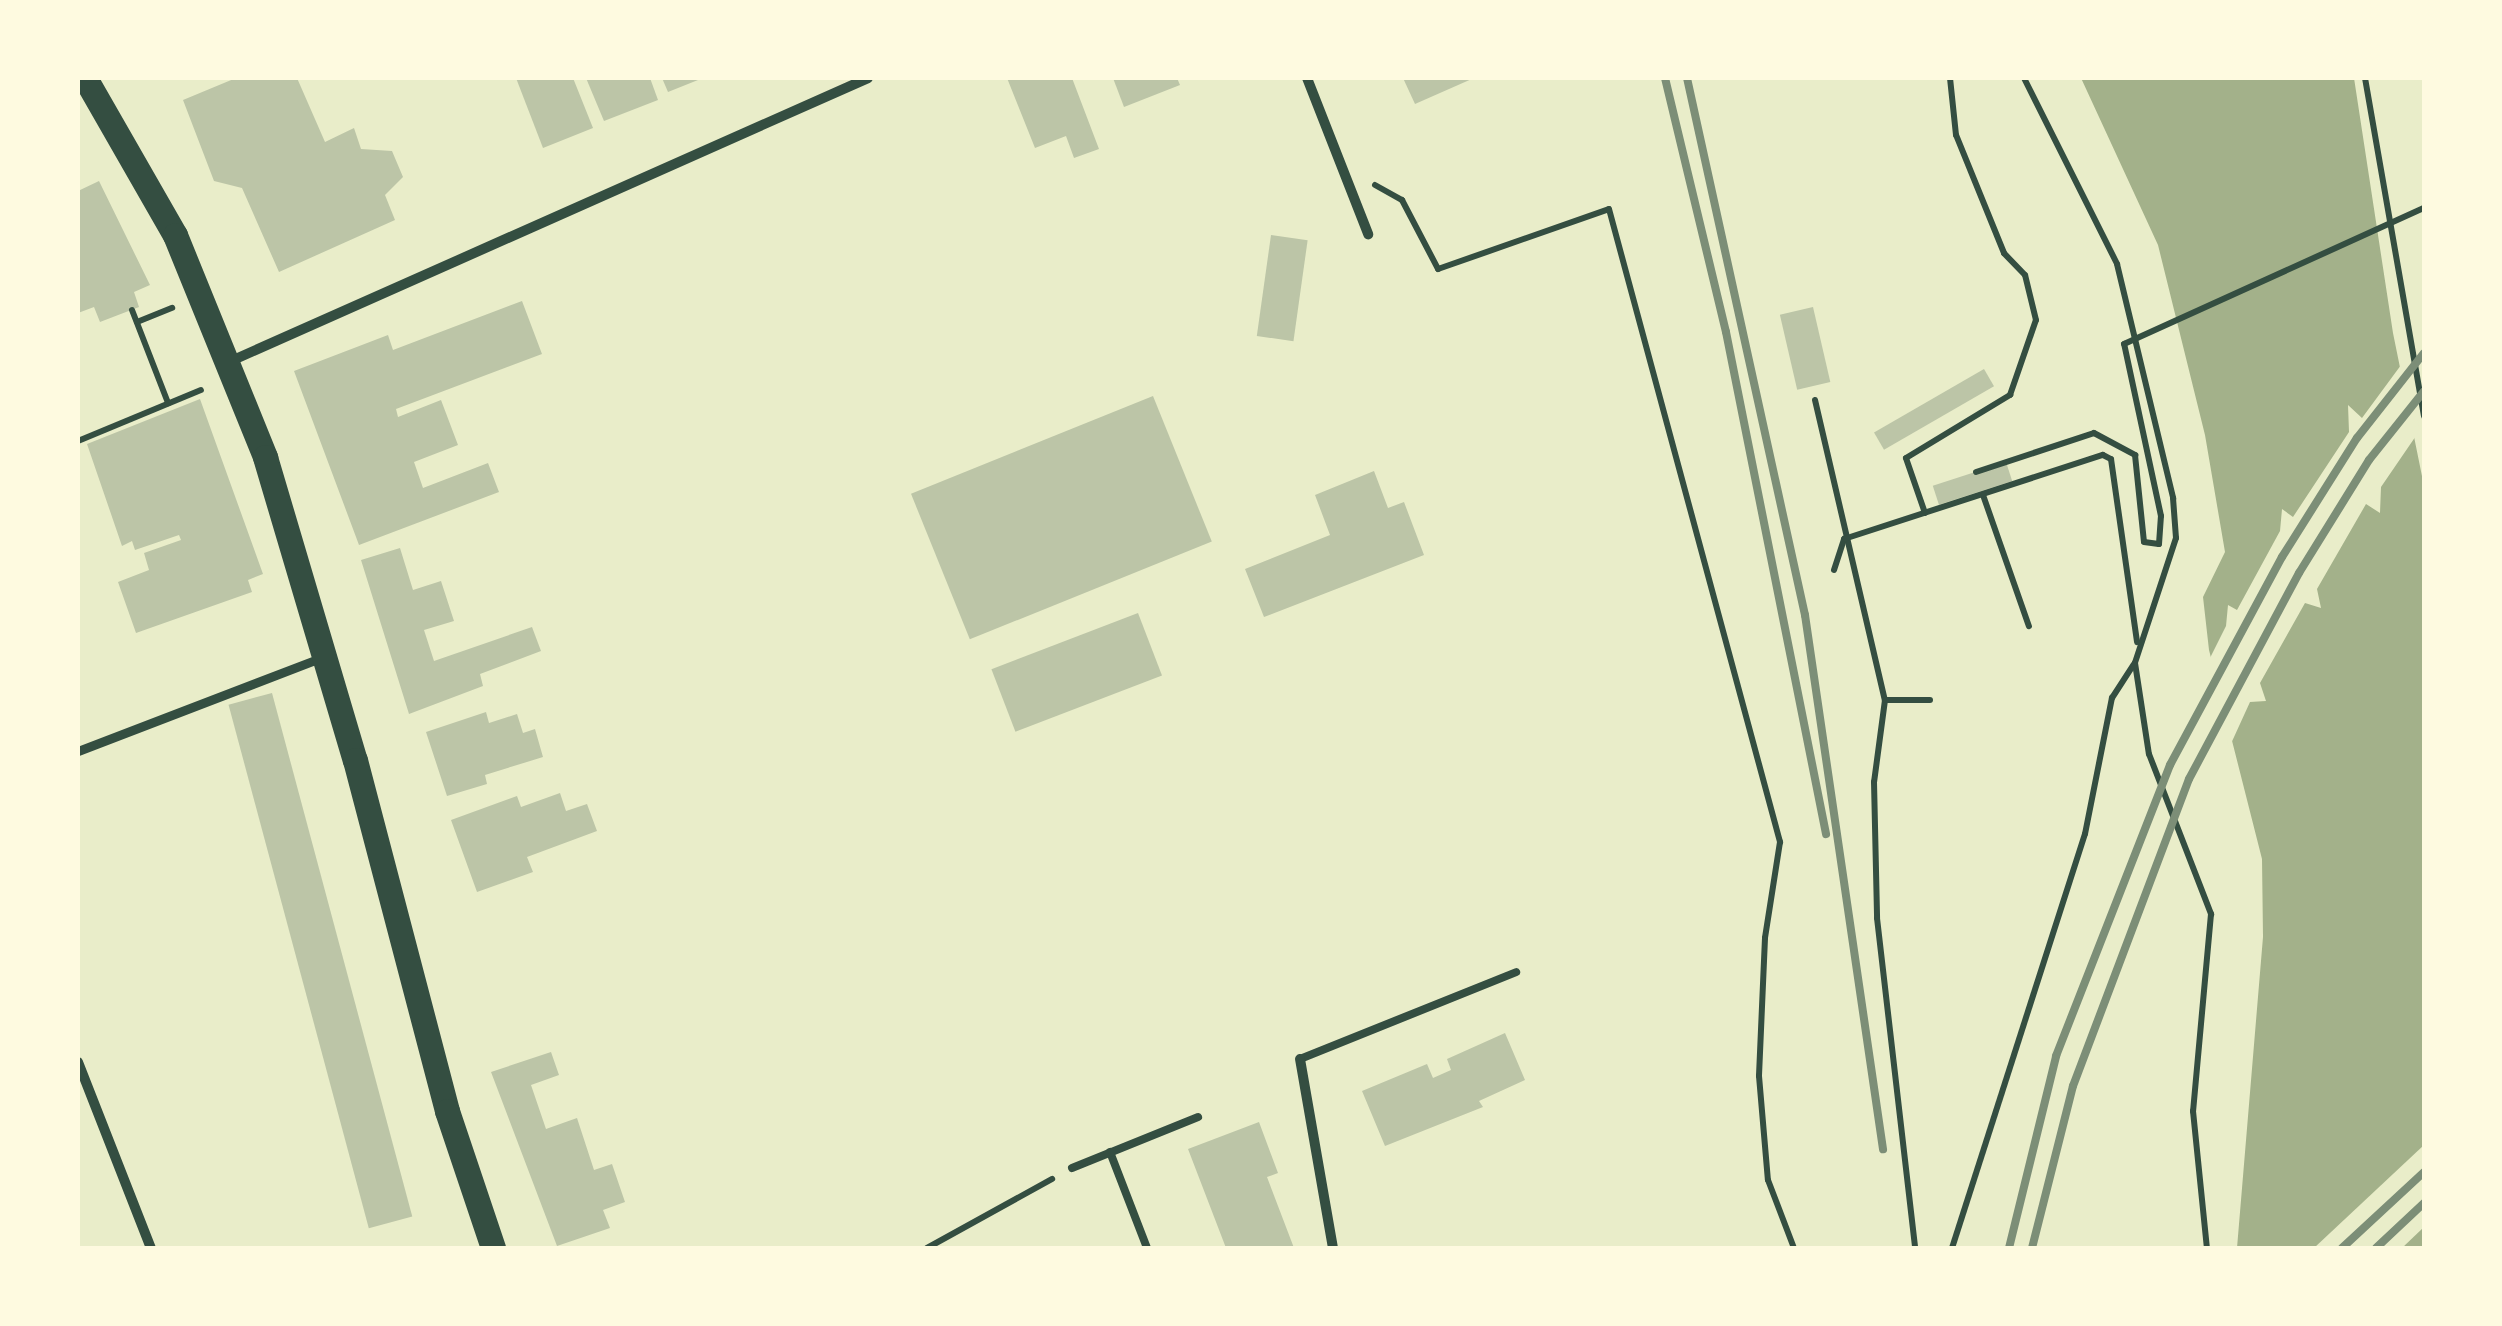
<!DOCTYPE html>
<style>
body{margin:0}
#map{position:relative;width:2502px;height:1326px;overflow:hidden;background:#e9edc9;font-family:"Roboto Serif",serif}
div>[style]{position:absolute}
.water>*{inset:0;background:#a3b18a}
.pier>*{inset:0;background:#e9edc9}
.building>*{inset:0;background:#bcc5a7;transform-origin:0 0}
.path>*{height:6px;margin:-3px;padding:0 3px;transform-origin:3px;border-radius:3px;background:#344e41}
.service>*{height:8px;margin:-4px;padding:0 4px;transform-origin:4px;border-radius:4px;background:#344e41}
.pedestrian>*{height:9px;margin:-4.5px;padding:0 4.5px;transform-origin:4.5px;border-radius:4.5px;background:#344e41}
.minor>*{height:10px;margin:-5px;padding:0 5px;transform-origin:5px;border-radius:5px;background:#344e41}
.primary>*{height:25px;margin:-12.5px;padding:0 12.5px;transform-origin:12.5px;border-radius:12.5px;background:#344e41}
.rail>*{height:8px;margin:-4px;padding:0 4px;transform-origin:4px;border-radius:4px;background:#7c8e77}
span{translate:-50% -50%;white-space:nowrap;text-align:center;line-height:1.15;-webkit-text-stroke:10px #fefae0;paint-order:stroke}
.frame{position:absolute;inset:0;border:80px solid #fefae0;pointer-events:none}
</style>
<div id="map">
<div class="water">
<div style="clip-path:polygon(2081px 78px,2354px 78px,2393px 333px,2424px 486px,2424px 1248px,2237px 1248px,2263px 937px,2262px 859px,2209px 650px,2203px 597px,2225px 552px,2205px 435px,2158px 245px)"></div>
</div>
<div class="pier">
<div style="clip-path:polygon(2404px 361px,2420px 430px,2381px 487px,2380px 513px,2366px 504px,2317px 589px,2321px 608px,2305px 603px,2260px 683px,2266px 701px,2250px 702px,2229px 748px,2207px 664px,2226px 626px,2228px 605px,2237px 610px,2280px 531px,2282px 509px,2293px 517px,2349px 432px,2348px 405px,2362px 418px)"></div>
<div style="clip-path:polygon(2424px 1145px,2424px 1227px,2402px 1248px,2314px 1248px)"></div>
</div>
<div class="building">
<div style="clip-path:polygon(236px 78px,297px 78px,325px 142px,354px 128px,361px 149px,392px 151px,403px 177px,385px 195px,395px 220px,279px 272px,242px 188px,214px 181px,183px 100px)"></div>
<div style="clip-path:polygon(516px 78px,573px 78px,593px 128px,543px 148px)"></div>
<div style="clip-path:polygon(586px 78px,650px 78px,658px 100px,604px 121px)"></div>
<div style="clip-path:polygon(662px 78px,703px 78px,668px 92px)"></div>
<div style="clip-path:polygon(1007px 78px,1072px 78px,1099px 149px,1074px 158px,1066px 136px,1035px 148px)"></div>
<div style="clip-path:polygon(1113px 78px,1177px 78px,1180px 85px,1124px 107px)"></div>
<div style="clip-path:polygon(1403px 78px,1474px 78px,1415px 104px)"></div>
<div style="clip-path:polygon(99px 181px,150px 285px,134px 292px,139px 307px,100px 322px,94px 307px,78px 313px,78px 191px)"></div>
<div style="left:1271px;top:235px;width:37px;height:102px;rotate:8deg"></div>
<div style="clip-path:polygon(522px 301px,542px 354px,396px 409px,398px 417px,441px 400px,458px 445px,414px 462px,423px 488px,488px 463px,499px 492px,359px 545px,294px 371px,388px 335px,393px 350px)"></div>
<div style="left:1813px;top:307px;width:77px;height:34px;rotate:77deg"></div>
<div style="left:1984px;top:369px;width:20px;height:127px;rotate:60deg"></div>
<div style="left:1153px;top:396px;width:157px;height:261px;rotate:68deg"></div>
<div style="clip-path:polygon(200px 399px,263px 574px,248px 580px,252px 592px,136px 633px,118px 582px,149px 570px,144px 553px,181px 540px,179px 535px,135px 550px,132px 541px,122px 546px,87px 444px)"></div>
<div style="left:2006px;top:462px;width:20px;height:77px;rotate:72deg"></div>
<div style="clip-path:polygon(1374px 471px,1388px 508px,1404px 502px,1424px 555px,1264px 617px,1245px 569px,1330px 535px,1315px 495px)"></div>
<div style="clip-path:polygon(400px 548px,413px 590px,441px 581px,454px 621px,424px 630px,434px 661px,532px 627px,541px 651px,480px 674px,483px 686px,409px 714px,361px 560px)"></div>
<div style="left:1138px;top:613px;width:67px;height:157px;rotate:69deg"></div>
<div style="left:272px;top:693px;width:542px;height:45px;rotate:75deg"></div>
<div style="clip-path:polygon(486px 712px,489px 723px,517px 714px,523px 733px,535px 729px,543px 757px,485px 775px,487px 784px,447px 796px,426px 732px)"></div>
<div style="clip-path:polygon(560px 793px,566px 811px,587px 804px,597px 831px,527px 857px,533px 872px,477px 892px,451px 820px,517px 796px,521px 807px)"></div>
<div style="clip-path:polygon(1505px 1033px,1525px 1080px,1479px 1101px,1483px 1107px,1385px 1146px,1362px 1091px,1427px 1064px,1433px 1078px,1451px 1070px,1447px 1059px)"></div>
<div style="clip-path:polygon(551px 1052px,559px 1075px,531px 1085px,546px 1129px,577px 1118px,594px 1170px,612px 1164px,625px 1202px,603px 1210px,610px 1228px,557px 1246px,491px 1072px)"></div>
<div style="clip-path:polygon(1259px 1122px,1278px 1173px,1267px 1177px,1294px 1248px,1226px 1248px,1188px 1149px)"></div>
</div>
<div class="path">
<div style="left:2024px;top:78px;width:208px;rotate:63.4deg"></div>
<div style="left:2117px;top:264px;width:241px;rotate:76.5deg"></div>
<div style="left:2173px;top:498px;width:40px;rotate:85.7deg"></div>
<div style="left:2176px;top:538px;width:132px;rotate:108.2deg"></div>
<div style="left:2135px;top:663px;width:92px;rotate:81.3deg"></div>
<div style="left:2149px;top:754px;width:172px;rotate:68.8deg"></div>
<div style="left:2211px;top:914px;width:198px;rotate:95.2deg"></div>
<div style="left:2193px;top:1111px;width:138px;rotate:84.2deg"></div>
<div style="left:2365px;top:78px;width:343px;rotate:80.1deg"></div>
<div style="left:1375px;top:185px;width:31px;rotate:29deg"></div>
<div style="left:1402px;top:200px;width:78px;rotate:62.4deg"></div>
<div style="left:1438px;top:269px;width:181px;rotate:-19.3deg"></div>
<div style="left:1609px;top:209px;width:656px;rotate:74.88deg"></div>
<div style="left:1780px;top:842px;width:97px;rotate:98.9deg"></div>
<div style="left:1765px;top:938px;width:138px;rotate:92.5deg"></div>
<div style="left:1759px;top:1076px;width:104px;rotate:85.1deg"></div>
<div style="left:1768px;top:1180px;width:73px;rotate:69.1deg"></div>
<div style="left:132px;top:310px;width:100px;rotate:68.8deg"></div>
<div style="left:137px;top:322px;width:38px;rotate:-22deg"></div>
<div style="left:1815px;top:400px;width:308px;rotate:76.9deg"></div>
<div style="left:1885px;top:700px;width:83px;rotate:97.6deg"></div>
<div style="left:1874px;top:782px;width:136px;rotate:88.7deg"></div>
<div style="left:1877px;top:918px;width:332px;rotate:83.4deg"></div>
<div style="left:78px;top:441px;width:133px;rotate:-22.5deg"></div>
<div style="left:1976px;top:472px;width:124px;rotate:-18.3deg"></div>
<div style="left:2094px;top:433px;width:47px;rotate:28.2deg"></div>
<div style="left:2135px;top:455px;width:87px;rotate:84.1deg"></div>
<div style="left:2144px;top:542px;width:15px;rotate:8deg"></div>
<div style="left:2159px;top:544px;width:28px;rotate:-86deg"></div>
<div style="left:2161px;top:516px;width:176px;rotate:-102.1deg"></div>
<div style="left:2124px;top:344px;width:329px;rotate:-24.4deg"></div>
<div style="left:1983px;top:495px;width:139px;rotate:70.7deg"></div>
<div style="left:1925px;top:513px;width:58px;rotate:-109.1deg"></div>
<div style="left:1906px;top:458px;width:122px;rotate:-31.2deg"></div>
<div style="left:2010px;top:395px;width:79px;rotate:-70.9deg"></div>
<div style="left:2036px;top:320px;width:46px;rotate:-103.7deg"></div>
<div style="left:2025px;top:275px;width:30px;rotate:-134deg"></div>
<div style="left:2004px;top:253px;width:127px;rotate:-112.1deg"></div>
<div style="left:1956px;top:135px;width:57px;rotate:-96deg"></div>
<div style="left:1834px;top:570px;width:33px;rotate:-72deg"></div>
<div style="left:1844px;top:539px;width:272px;rotate:-18deg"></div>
<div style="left:2103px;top:455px;width:9px;rotate:27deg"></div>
<div style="left:2111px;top:459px;width:185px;rotate:81.9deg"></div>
<div style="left:1885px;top:700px;width:45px"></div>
<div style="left:927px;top:1248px;width:143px;rotate:-28.9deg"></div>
<div style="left:1952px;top:1248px;width:435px;rotate:-72.2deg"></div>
<div style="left:2085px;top:834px;width:139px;rotate:-78.8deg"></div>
<div style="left:2112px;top:698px;width:40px;rotate:-57.1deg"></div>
</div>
<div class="service">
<div style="left:1300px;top:1059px;width:233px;rotate:-21.9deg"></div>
<div style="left:1110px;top:1152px;width:103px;rotate:68.9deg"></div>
<div style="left:1072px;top:1168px;width:136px;rotate:-22deg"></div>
</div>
<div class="pedestrian">
<div style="left:78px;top:751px;width:262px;rotate:-21deg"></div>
</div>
<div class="minor">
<div style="left:1307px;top:78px;width:168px;rotate:68.6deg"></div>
<div style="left:231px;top:361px;width:697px;rotate:-23.95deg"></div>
<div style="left:1300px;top:1059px;width:192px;rotate:80.1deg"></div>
<div style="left:78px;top:1062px;width:200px;rotate:68.6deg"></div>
</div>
<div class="primary">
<div style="left:85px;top:78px;width:181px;rotate:60.2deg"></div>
<div style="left:175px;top:235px;width:240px;rotate:67.9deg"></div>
<div style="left:265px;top:457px;width:316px;rotate:73.5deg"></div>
<div style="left:355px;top:760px;width:363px;rotate:75.3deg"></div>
<div style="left:447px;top:1111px;width:145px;rotate:71.4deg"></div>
</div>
<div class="rail">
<div style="left:1665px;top:78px;width:261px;rotate:76.5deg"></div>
<div style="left:1726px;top:332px;width:512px;rotate:78.73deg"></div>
<div style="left:1687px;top:78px;width:550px;rotate:77.61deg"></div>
<div style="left:1805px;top:615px;width:540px;rotate:81.69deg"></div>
<div style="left:2009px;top:1248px;width:198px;rotate:-76.2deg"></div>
<div style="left:2056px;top:1056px;width:313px;rotate:-68.6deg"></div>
<div style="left:2170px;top:765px;width:236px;rotate:-61.7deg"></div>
<div style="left:2282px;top:557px;width:141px;rotate:-57.8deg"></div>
<div style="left:2357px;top:438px;width:108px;rotate:-51.8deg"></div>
<div style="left:2032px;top:1248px;width:167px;rotate:-75.8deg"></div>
<div style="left:2073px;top:1086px;width:328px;rotate:-69.3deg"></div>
<div style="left:2189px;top:779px;width:234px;rotate:-61.9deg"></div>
<div style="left:2299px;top:573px;width:133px;rotate:-58.2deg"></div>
<div style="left:2369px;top:460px;width:88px;rotate:-51.4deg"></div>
<div style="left:2342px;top:1248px;width:112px;rotate:-42.8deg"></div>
<div style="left:2376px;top:1248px;width:66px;rotate:-43.2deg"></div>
</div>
<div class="frame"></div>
</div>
